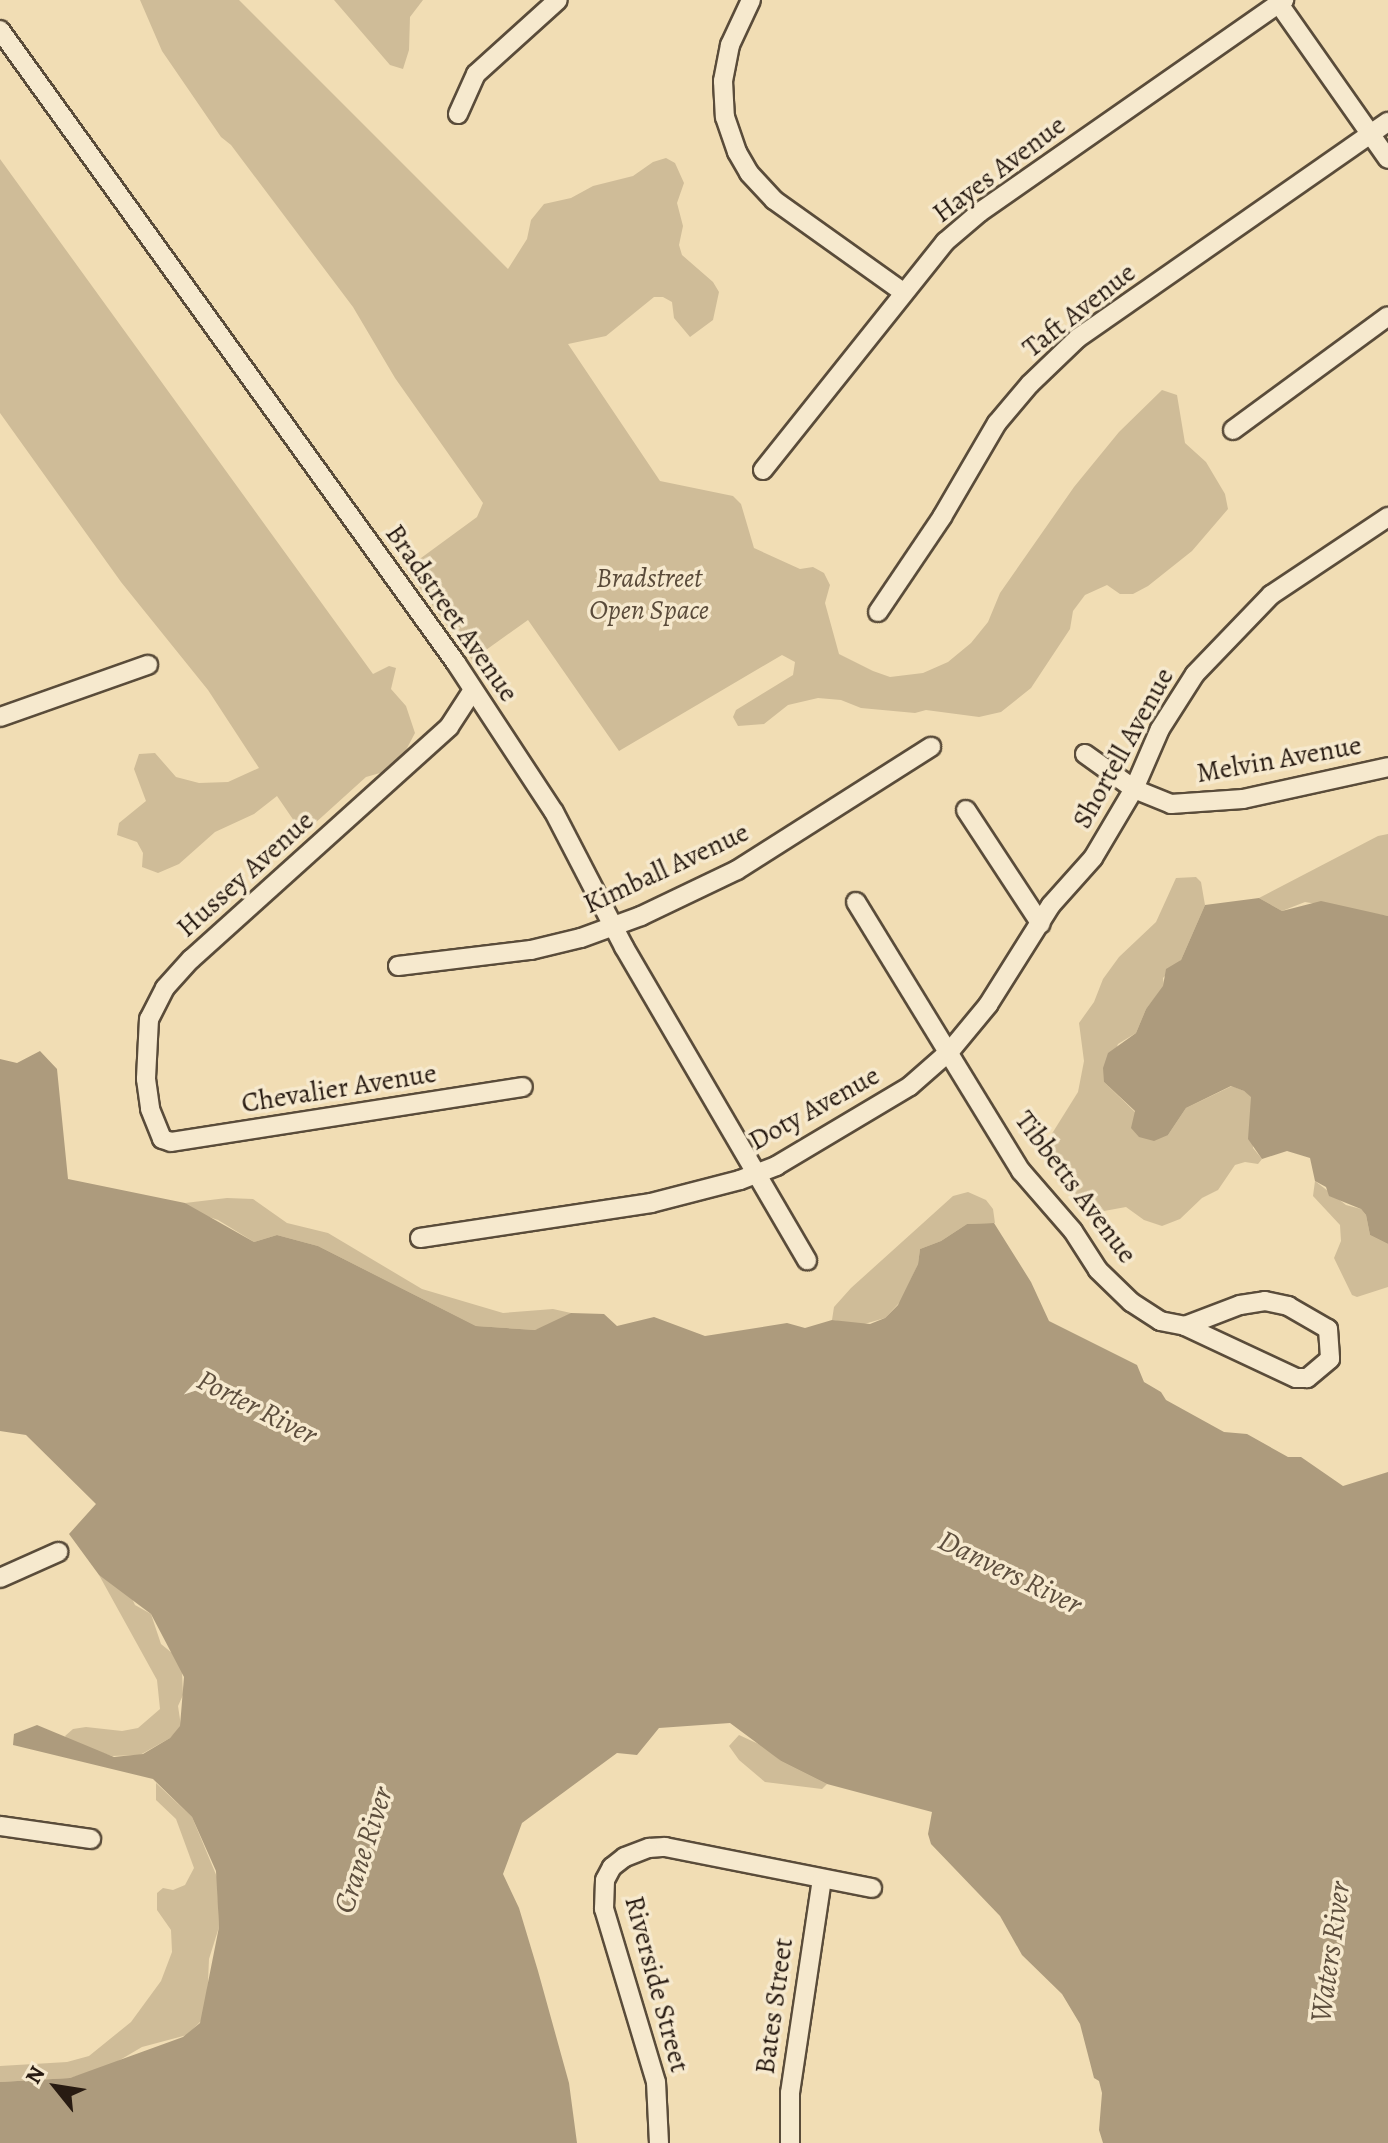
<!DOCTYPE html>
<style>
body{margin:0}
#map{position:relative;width:1388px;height:2143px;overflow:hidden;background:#f1ddb4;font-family:Alegreya,serif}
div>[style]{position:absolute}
.green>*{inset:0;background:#cfbc98}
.water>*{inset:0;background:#ad9b7d}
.roads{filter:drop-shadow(2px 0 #5a4c3a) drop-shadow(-2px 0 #5a4c3a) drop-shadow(0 2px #5a4c3a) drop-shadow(0 -2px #5a4c3a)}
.minor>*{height:18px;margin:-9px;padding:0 9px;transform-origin:9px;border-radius:9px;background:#f6e9ce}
span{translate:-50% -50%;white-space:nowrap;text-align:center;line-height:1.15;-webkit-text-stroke:7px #f6e9ce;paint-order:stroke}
.street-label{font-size:28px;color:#281b12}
.park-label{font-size:28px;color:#5a4b3a;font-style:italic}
.water-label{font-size:30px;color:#5d4e3d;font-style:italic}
.north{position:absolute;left:16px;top:2047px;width:80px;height:80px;-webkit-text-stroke:6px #f6e9ce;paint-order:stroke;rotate:300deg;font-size:22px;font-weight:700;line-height:32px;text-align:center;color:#281b12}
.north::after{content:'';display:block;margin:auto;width:28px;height:36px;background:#281b12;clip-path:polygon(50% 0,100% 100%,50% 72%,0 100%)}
</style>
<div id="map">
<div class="green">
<div style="clip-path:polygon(140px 0,239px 0,508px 269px,527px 239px,531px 220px,544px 204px,571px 198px,593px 186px,633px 176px,653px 162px,666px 158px,675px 163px,684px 183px,677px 203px,683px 226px,679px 245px,682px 255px,713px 282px,719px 292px,713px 320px,690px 337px,674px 318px,672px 302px,663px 297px,654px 297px,606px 336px,568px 344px,660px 481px,733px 496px,741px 504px,754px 548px,800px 569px,813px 567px,824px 573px,830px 585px,825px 603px,839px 654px,873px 671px,890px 677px,923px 673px,948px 662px,971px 643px,988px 622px,1000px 593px,1074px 487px,1119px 432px,1162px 390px,1177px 395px,1185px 443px,1206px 462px,1225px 494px,1228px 509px,1192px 551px,1148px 586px,1133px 594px,1120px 594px,1107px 585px,1085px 595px,1073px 611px,1070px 629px,1031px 688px,1001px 712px,979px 717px,926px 710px,915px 713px,861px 708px,841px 700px,818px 698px,788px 705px,764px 724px,738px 726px,733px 717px,736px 710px,793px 675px,795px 662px,782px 655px,619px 751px,528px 620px,472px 660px,406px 569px,477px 517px,483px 503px,395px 378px,353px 307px,231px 145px,221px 137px,162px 51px)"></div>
<div style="clip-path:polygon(334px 0,423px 0,410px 17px,409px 50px,403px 69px,390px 65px)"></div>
<div style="clip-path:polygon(0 159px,373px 674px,389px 666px,396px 668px,391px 689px,406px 706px,415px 733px,405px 752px,387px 771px,366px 777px,303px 834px,277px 796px,254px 814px,215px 832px,179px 864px,158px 873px,142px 867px,143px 853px,137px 842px,117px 835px,119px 823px,146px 801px,134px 769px,139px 754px,155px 753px,176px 777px,199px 783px,228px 782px,259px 768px,208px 690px,121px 582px,0 413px)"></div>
<div style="clip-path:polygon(1388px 834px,1388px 916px,1305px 902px,1282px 911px,1259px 898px,1378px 836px)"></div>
<div style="clip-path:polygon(1196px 877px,1201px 882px,1205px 905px,1181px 960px,1163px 978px,1164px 986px,1146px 1009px,1136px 1033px,1118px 1044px,1104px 1082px,1135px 1112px,1168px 1135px,1186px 1108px,1232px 1086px,1244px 1091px,1251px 1096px,1253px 1148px,1262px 1159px,1258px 1164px,1245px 1162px,1235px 1165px,1218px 1190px,1202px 1198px,1180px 1219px,1162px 1226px,1144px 1220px,1126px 1207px,1104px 1211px,1075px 1196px,1046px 1164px,1043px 1148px,1078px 1092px,1084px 1061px,1079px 1023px,1094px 1002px,1103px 979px,1119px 957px,1156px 922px,1176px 878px)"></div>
<div style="clip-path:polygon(1315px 1181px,1346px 1205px,1361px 1209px,1366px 1215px,1370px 1235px,1388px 1244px,1388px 1287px,1357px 1297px,1352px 1295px,1334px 1258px,1341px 1241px,1340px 1225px,1313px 1196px)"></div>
<div style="clip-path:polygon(968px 1192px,986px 1200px,993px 1209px,995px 1223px,967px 1224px,941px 1241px,920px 1249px,918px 1264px,901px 1301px,885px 1318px,861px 1325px,832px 1320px,834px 1307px,851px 1288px,953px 1196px)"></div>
<div style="clip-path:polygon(227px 1198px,253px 1199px,287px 1223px,328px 1233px,422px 1289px,503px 1313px,553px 1309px,571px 1313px,567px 1320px,535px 1330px,476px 1326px,318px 1246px,277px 1235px,254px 1242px,218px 1220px,194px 1212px,185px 1203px)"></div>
<div style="clip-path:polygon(99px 1575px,128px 1590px,135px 1605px,151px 1614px,161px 1644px,172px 1653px,182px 1671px,183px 1695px,178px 1706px,181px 1726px,170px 1738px,140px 1755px,112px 1756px,69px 1742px,65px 1736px,73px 1729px,86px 1727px,122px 1731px,138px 1728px,160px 1709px,157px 1680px)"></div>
<div style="clip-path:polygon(739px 1735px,765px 1747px,781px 1761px,827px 1784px,822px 1789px,765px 1782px,739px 1760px,729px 1746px)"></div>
<div style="clip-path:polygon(156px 1783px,192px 1817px,217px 1877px,219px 1927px,209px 1959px,207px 2004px,203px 2019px,187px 2035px,142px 2047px,108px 2067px,70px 2078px,0 2082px,0 2066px,67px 2062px,89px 2056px,131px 2022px,161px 1981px,172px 1952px,171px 1930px,157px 1910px,157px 1893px,163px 1888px,173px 1890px,185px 1885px,194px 1868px,176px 1819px,156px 1800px)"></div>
</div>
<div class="water">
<div style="clip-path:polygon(1259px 898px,1282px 911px,1321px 901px,1388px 916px,1388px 1244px,1370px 1235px,1366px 1215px,1361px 1209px,1329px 1196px,1326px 1187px,1315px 1181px,1310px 1158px,1287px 1151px,1262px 1159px,1248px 1139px,1251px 1097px,1244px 1091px,1231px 1086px,1186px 1108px,1168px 1135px,1154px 1141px,1139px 1137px,1131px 1128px,1135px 1111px,1104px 1082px,1103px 1068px,1108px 1053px,1136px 1033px,1146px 1009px,1163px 986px,1166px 969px,1181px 960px,1205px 905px)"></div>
<div style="clip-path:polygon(40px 1051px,57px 1069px,68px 1179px,185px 1203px,254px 1242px,277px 1235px,318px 1246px,476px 1326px,535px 1330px,571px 1313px,604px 1314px,617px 1326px,654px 1317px,705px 1336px,787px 1323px,805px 1328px,832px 1320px,870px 1324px,885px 1318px,898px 1305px,918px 1264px,920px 1249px,941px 1241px,967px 1224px,994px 1223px,1031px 1282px,1049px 1321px,1137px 1365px,1144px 1382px,1161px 1392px,1166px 1400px,1224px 1432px,1247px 1434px,1288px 1457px,1301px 1457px,1343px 1486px,1388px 1472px,1388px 2143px,1103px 2143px,1099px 2130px,1102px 2093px,1099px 2081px,1094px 2078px,1080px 2024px,1062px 1994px,1022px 1955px,1000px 1916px,931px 1844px,928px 1834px,932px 1812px,827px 1784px,781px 1761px,730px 1723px,659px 1728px,637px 1755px,617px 1753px,522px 1823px,503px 1874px,519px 1908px,538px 1971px,569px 2083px,577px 2143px,0 2143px,0 2082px,70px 2078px,183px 2037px,200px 2023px,219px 1927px,216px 1871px,192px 1817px,153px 1779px,13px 1745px,14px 1734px,37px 1725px,114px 1757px,143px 1754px,170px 1738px,180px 1726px,184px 1677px,151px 1614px,99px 1575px,69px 1534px,96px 1504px,26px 1435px,0 1431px,0 1059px,17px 1063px)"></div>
</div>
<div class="roads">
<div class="minor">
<div style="left:751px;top:0;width:50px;rotate:115deg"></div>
<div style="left:730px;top:45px;width:37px;rotate:101deg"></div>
<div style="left:723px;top:81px;width:36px;rotate:87deg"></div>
<div style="left:725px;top:117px;width:37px;rotate:71deg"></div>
<div style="left:737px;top:152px;width:24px;rotate:60deg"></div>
<div style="left:749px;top:173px;width:37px;rotate:47deg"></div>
<div style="left:774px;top:200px;width:158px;rotate:35.5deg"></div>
<div style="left:1279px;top:4px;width:189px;rotate:54.9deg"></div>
<div style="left:0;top:30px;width:780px;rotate:54.23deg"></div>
<div style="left:456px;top:663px;width:178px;rotate:56.7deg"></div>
<div style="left:554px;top:812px;width:152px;rotate:62.6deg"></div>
<div style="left:624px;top:947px;width:363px;rotate:59.7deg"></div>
<div style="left:458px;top:114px;width:44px;rotate:-65.8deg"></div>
<div style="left:476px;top:74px;width:110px;rotate:-42.1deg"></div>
<div style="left:1233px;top:430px;width:192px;rotate:-36.3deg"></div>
<div style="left:763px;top:470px;width:292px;rotate:-51.4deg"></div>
<div style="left:945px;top:242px;width:46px;rotate:-40.6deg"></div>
<div style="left:980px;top:212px;width:371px;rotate:-34.9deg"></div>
<div style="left:878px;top:612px;width:115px;rotate:-56deg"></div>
<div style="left:942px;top:517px;width:109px;rotate:-59.7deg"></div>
<div style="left:997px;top:423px;width:51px;rotate:-49.8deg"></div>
<div style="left:1030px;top:384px;width:66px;rotate:-43.8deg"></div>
<div style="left:1078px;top:338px;width:378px;rotate:-34.9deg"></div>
<div style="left:473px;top:690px;width:44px;rotate:123deg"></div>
<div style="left:449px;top:727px;width:347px;rotate:138deg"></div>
<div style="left:191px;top:959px;width:39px;rotate:132deg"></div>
<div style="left:165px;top:988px;width:35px;rotate:117deg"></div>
<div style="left:149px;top:1019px;width:60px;rotate:92.9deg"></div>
<div style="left:146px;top:1079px;width:30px;rotate:82deg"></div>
<div style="left:150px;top:1109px;width:32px;rotate:68deg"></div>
<div style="left:162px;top:1139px;width:9px;rotate:18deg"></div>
<div style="left:171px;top:1142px;width:356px;rotate:-8.9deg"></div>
<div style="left:0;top:717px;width:157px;rotate:-19.4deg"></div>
<div style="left:1085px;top:754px;width:60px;rotate:35.5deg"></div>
<div style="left:1134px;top:789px;width:40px;rotate:22deg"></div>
<div style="left:1171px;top:804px;width:72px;rotate:-4deg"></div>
<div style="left:1243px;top:799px;width:148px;rotate:-12.4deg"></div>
<div style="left:966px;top:810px;width:136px;rotate:56.7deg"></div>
<div style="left:856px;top:902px;width:316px;rotate:58.5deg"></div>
<div style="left:1021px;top:1171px;width:79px;rotate:49.1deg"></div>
<div style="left:1073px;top:1231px;width:46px;rotate:57.3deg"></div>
<div style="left:1098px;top:1270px;width:46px;rotate:44.1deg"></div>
<div style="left:1131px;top:1302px;width:35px;rotate:33deg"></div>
<div style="left:1160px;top:1321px;width:25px;rotate:11deg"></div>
<div style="left:1185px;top:1326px;width:59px;rotate:-20.9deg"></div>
<div style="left:1240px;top:1305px;width:25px;rotate:-9deg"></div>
<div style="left:1265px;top:1301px;width:24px;rotate:12deg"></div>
<div style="left:1288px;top:1306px;width:46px;rotate:29.9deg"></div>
<div style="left:1328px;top:1329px;width:30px;rotate:86deg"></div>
<div style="left:1330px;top:1359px;width:30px;rotate:140deg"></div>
<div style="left:1307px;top:1378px;width:11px;rotate:180deg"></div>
<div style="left:1296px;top:1378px;width:123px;rotate:-154.9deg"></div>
<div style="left:398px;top:966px;width:134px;rotate:-6.9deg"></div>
<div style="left:531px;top:950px;width:51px;rotate:-13.5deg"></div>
<div style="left:581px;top:938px;width:64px;rotate:-20.1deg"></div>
<div style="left:641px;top:916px;width:106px;rotate:-25.6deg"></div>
<div style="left:737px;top:870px;width:230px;rotate:-32.4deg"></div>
<div style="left:420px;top:1238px;width:234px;rotate:-8.6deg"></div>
<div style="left:651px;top:1203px;width:92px;rotate:-14.5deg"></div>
<div style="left:740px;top:1180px;width:39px;rotate:-21deg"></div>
<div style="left:776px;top:1166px;width:156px;rotate:-30.8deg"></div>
<div style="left:910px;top:1086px;width:53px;rotate:-41.2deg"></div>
<div style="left:950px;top:1051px;width:60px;rotate:-50.4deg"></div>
<div style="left:988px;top:1005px;width:118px;rotate:-57.8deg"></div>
<div style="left:1051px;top:905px;width:63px;rotate:-48.2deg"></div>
<div style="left:1093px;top:858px;width:80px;rotate:-59.3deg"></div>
<div style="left:1134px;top:789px;width:65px;rotate:-66.6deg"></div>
<div style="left:1160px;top:729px;width:65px;rotate:-57.5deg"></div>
<div style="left:1195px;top:674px;width:110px;rotate:-46.1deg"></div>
<div style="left:1271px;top:595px;width:141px;rotate:-33.7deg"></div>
<div style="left:0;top:1578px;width:64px;rotate:-24.1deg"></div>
<div style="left:0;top:1826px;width:92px;rotate:8.1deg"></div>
<div style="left:659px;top:2143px;width:61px;rotate:-92.8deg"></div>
<div style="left:656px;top:2082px;width:181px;rotate:-106.7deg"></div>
<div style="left:604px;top:1909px;width:29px;rotate:-88deg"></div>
<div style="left:605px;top:1880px;width:15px;rotate:-62deg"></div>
<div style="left:612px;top:1867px;width:16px;rotate:-38deg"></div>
<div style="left:625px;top:1857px;width:26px;rotate:-21deg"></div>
<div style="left:649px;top:1848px;width:16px;rotate:-4deg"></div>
<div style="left:665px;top:1847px;width:211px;rotate:11.2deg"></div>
<div style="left:790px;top:2143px;width:50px;rotate:-90deg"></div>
<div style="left:790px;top:2093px;width:216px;rotate:-81.5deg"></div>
</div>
</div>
<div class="street-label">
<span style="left:999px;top:169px;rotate:-37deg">Hayes Avenue</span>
<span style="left:1079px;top:310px;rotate:-38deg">Taft Avenue</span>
<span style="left:452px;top:613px;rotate:55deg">Bradstreet Avenue</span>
<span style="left:1123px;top:748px;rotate:-61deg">Shortell Avenue</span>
<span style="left:1279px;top:759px;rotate:-10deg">Melvin Avenue</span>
<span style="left:666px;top:868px;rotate:-25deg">Kimball Avenue</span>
<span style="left:245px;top:874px;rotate:-42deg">Hussey Avenue</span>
<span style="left:339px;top:1088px;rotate:-9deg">Chevalier Avenue</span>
<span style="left:814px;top:1108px;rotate:-29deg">Doty Avenue</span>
<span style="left:1076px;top:1187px;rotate:53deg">Tibbetts Avenue</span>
<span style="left:657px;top:1984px;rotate:75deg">Riverside Street</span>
<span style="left:774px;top:2006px;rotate:-82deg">Bates Street</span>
</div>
<div class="park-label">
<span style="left:649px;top:594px">Bradstreet<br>Open Space</span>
</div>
<div class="water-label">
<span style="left:257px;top:1407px;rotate:27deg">Porter River</span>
<span style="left:1010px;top:1572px;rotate:26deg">Danvers River</span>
<span style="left:363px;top:1850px;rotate:-72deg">Crane River</span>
<span style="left:1330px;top:1952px;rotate:-82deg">Waters River</span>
</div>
<div class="north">N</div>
</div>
